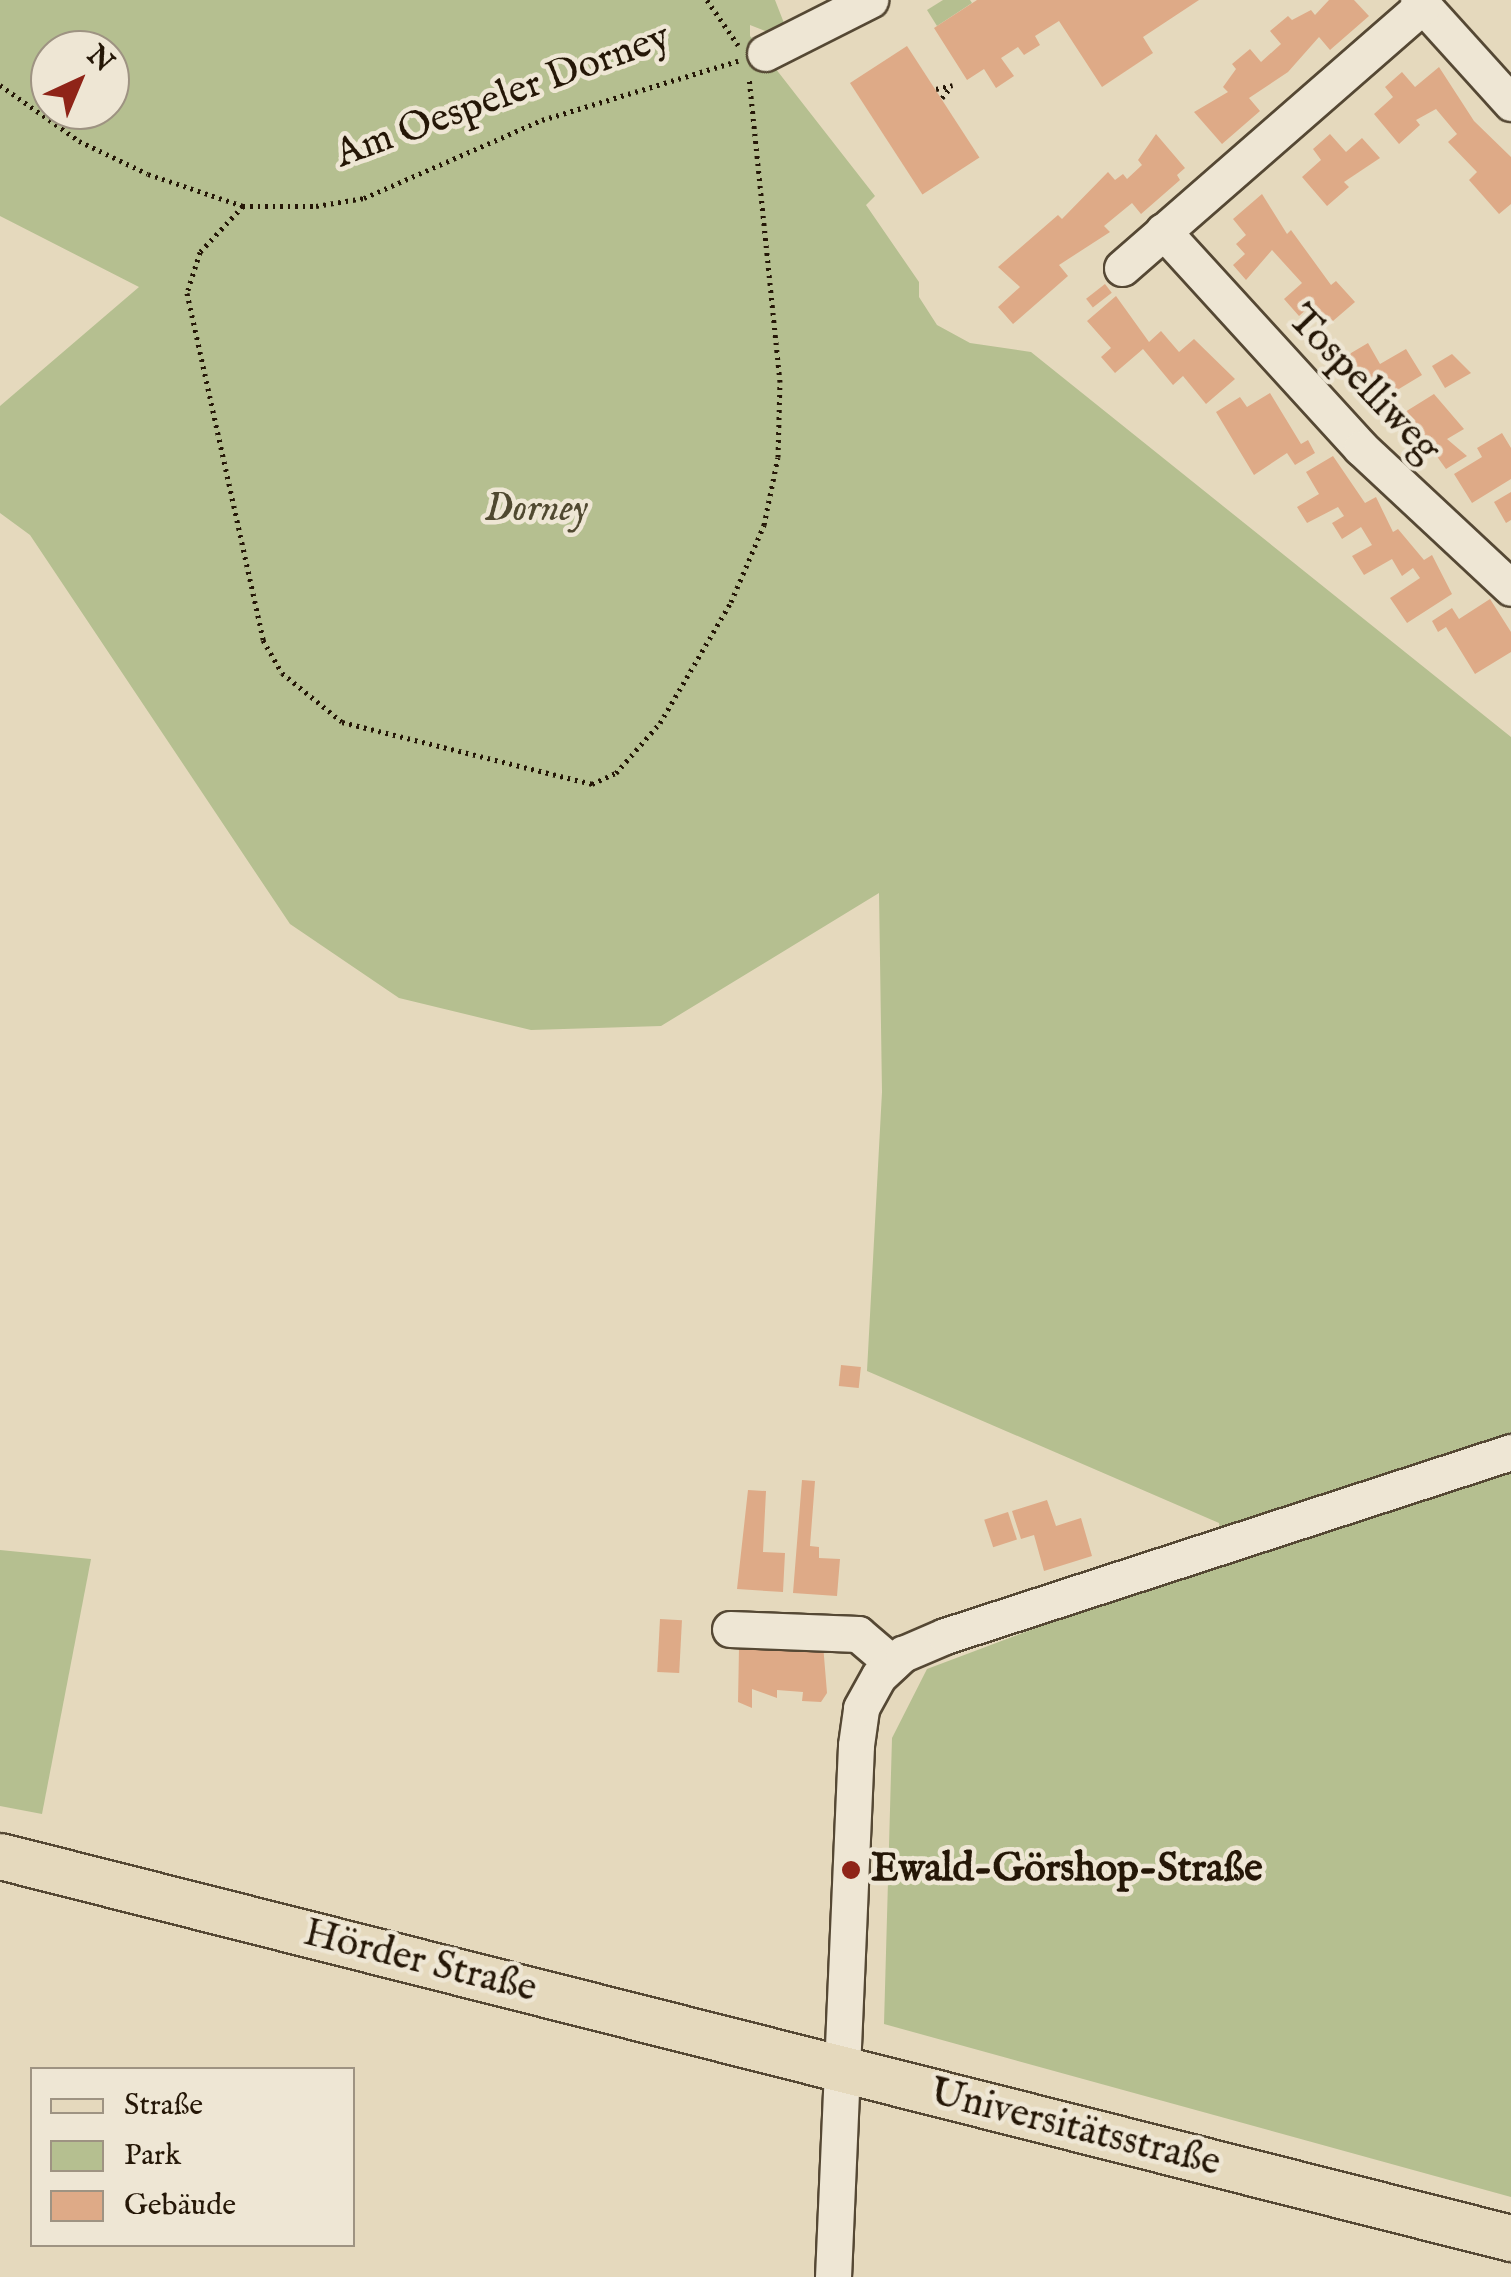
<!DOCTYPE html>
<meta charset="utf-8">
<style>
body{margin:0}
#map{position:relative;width:1511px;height:2277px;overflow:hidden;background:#e5d9bd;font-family:"IM FELL English",serif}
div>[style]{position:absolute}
.green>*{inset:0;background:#b5bf90}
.building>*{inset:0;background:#deaa87;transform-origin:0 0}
.path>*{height:5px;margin-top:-2.5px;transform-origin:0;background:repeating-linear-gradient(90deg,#251707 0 2.5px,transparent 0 7.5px)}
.roads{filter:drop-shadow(2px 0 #554834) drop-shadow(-2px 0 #554834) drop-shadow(0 2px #554834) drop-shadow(0 -2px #554834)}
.minor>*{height:35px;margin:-17.5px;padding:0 17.5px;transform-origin:17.5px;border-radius:17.5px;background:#eee6d4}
.major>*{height:45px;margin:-22.5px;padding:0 22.5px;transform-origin:22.5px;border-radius:22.5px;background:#e5d9bd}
.dots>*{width:28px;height:28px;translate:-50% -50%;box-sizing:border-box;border:5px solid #eee6d4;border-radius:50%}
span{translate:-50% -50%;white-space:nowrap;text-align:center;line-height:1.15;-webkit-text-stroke:9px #eee6d4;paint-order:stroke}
.street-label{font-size:40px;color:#251707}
.park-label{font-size:40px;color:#504930;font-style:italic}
.poi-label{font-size:40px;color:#251707;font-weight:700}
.left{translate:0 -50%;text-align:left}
.legend{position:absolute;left:30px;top:2067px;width:325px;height:180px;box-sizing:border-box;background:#eee6d4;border:2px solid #9e9382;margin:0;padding:12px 18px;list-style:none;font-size:30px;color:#251707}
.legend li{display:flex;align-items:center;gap:20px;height:50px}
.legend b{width:50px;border:2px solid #9e9382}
.north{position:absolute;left:30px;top:30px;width:100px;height:100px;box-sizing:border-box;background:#eee6d4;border:2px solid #9e9382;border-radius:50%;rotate:44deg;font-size:28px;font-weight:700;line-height:40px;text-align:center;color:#251707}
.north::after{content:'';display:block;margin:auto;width:35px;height:45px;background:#8f2418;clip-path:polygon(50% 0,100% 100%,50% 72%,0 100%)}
</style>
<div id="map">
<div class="green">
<div style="clip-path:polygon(evenodd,0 0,775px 0,791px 41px,750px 25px,750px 36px,875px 196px,866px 205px,919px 282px,919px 297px,937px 325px,970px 343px,1031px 352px,1511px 737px,1511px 2197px,884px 2024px,892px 1738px,927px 1669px,1225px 1557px,1219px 1523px,867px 1371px,882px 1092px,879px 893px,661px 1026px,531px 1030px,399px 998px,290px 924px,30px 535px,0 513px,0 406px,139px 287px,0 216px,0 0,50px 50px,110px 50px,110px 110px,50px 110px,50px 50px)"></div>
<div style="clip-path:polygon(943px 0,970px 0,972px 3px,937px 26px,927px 10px)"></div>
<div style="clip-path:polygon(0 1550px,91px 1559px,42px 1814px,0 1806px)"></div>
</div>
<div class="building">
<div style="clip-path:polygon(977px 0,1199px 0,1143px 37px,1153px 53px,1102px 87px,1059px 21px,1035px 36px,1040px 45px,1024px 55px,1018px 47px,1001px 58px,1014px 76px,996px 88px,984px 69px,967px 80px,934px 28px)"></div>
<div style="clip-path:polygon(1329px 0,1354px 0,1369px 16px,1330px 50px,1319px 37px,1288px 72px,1249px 98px,1260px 111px,1222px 144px,1194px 112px,1228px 92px,1223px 87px,1236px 69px,1232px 64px,1250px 49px,1261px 62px,1281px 44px,1270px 31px,1288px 16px,1292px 20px,1311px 10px,1315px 15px)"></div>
<div style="left:907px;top:46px;width:133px;height:68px;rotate:57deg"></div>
<div style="clip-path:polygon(1439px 67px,1474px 121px,1511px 157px,1511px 204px,1499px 214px,1469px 180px,1477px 172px,1448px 142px,1457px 134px,1436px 109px,1416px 120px,1420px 125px,1399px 144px,1374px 114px,1393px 97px,1385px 87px,1402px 72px,1415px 87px)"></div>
<div style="clip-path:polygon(1156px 134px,1185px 168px,1177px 175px,1180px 180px,1141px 214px,1132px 203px,1104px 226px,1110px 232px,1059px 265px,1068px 276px,1013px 324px,998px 307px,1020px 287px,998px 267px,1058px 215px,1062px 219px,1108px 172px,1115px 180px,1123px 174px,1127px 179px,1142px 165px,1138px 160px)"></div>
<div style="clip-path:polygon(1330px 134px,1346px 152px,1362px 138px,1380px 158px,1344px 182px,1349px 187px,1327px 206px,1302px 177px,1321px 160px,1313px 149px)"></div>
<div style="clip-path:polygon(1262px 194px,1287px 234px,1291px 230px,1331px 285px,1336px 281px,1355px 302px,1326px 327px,1309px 307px,1299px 316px,1284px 299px,1302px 283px,1272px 250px,1246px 280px,1233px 265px,1245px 254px,1236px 244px,1246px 235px,1233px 219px)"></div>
<div style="left:1105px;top:284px;width:11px;height:24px;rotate:52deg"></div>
<div style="clip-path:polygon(1116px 296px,1149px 342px,1161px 331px,1179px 352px,1194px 339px,1235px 379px,1206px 404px,1183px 376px,1173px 385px,1143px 349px,1115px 373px,1101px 357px,1111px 348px,1087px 321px)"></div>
<div style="clip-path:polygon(1368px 343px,1380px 364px,1406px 349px,1422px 375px,1374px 404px,1346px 356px)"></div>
<div style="clip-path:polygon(1452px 354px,1471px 373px,1445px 388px,1432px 366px)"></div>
<div style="clip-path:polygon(1270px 393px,1301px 444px,1308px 440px,1315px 453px,1295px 465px,1287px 453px,1254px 475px,1216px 412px,1240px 397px,1247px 407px)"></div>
<div style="clip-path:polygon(1434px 394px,1464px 429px,1447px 439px,1467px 456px,1446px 469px,1405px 412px)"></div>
<div style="clip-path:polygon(1502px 433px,1511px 448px,1511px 479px,1472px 503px,1454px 474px,1482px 457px,1477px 448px)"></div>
<div style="clip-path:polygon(1333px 456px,1365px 503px,1376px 497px,1393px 532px,1398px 529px,1424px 560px,1432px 555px,1452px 594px,1407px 623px,1390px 598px,1420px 578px,1413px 568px,1402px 576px,1392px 559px,1364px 575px,1352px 556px,1372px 545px,1361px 527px,1342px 539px,1332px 523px,1344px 516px,1338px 507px,1307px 523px,1297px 507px,1319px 494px,1306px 472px)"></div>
<div style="clip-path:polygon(1511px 492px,1511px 520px,1506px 523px,1494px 502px)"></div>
<div style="clip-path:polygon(1490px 599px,1511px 632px,1511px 652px,1475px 674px,1446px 627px,1438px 632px,1432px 621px,1452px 608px,1459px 619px)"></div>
<div style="left:841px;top:1365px;width:20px;height:21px;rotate:6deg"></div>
<div style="clip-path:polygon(802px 1480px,815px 1481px,810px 1546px,819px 1547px,819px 1558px,840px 1559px,837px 1596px,793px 1593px)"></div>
<div style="clip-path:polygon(748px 1490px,766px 1491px,763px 1552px,785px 1553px,783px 1592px,737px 1589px)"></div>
<div style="clip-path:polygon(1047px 1500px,1056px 1526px,1081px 1518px,1092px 1556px,1044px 1571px,1034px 1535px,1021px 1539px,1012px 1511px)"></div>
<div style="left:1008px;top:1512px;width:29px;height:25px;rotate:72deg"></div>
<div style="left:660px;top:1619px;width:22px;height:53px;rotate:3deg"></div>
<div style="clip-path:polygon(731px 1633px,740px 1634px,740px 1647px,745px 1634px,772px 1636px,771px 1649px,804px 1651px,805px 1642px,823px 1644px,827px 1693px,821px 1702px,802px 1701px,803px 1692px,777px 1690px,777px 1698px,752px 1689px,752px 1708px,738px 1702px,739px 1648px,730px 1647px)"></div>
</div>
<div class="path">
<div style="left:707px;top:0;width:55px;rotate:55.4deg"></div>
<div style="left:0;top:85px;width:97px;rotate:35.3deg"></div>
<div style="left:79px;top:141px;width:76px;rotate:25.6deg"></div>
<div style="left:148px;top:174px;width:100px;rotate:18.6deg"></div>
<div style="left:243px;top:206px;width:73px"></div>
<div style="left:316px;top:206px;width:49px;rotate:-9.5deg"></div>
<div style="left:364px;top:198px;width:194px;rotate:-23.7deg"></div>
<div style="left:542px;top:120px;width:205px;rotate:-16.8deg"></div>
<div style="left:936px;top:89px;width:17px;rotate:-13deg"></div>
<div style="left:942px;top:98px;width:14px;rotate:-51deg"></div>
<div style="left:243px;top:206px;width:63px;rotate:133.1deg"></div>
<div style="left:200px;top:252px;width:43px;rotate:107.6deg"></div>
<div style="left:187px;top:293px;width:355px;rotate:77.6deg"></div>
<div style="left:263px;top:640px;width:38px;rotate:60deg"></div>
<div style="left:282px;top:673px;width:77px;rotate:39.2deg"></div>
<div style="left:342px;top:722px;width:258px;rotate:13.9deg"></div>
<div style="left:592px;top:784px;width:26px;rotate:-25deg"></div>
<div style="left:616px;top:773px;width:67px;rotate:-48.7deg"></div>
<div style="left:660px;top:723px;width:140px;rotate:-59.6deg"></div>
<div style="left:731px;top:602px;width:84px;rotate:-66.8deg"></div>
<div style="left:764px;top:525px;width:69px;rotate:-78.4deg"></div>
<div style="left:778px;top:457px;width:75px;rotate:-88.5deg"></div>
<div style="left:780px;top:382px;width:306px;rotate:-95.8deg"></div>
</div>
<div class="roads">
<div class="minor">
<div style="left:1418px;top:0;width:139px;rotate:47.9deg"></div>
<div style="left:765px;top:53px;width:118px;rotate:-26.8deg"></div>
<div style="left:1163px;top:231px;width:294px;rotate:47.6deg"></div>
<div style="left:1361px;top:448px;width:205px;rotate:43deg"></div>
<div style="left:1122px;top:268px;width:400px;rotate:-41.1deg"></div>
<div style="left:730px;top:1629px;width:128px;rotate:2.2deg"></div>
<div style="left:858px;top:1634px;width:45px;rotate:40.5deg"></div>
<div style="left:833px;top:2277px;width:532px;rotate:-87.52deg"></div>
<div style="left:856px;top:1745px;width:37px;rotate:-82deg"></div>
<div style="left:861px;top:1708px;width:37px;rotate:-61deg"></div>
<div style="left:879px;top:1676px;width:33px;rotate:-43deg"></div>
<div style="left:903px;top:1654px;width:46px;rotate:-23.2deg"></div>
<div style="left:945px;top:1636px;width:595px;rotate:-18.01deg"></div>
</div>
<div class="major">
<div style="left:0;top:1856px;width:1559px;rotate:14.19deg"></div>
</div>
</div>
<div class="dots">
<div style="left:851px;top:1870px;background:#8f2418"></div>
</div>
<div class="street-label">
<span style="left:503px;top:97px;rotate:-20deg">Am Oespeler Dorney</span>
<span style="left:1363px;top:385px;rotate:46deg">Tospelliweg</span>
<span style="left:420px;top:1962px;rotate:14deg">Hörder Straße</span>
<span style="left:1075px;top:2129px;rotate:14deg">Universitätsstraße</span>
</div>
<div class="park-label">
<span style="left:536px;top:510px">Dorney</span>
</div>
<div class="poi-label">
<span class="left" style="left:871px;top:1870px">Ewald-Görshop-Straße</span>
</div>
<ul class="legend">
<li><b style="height:12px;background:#e5d9bd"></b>Straße</li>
<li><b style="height:28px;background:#b5bf90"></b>Park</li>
<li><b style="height:28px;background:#deaa87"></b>Gebäude</li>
</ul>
<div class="north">N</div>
</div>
